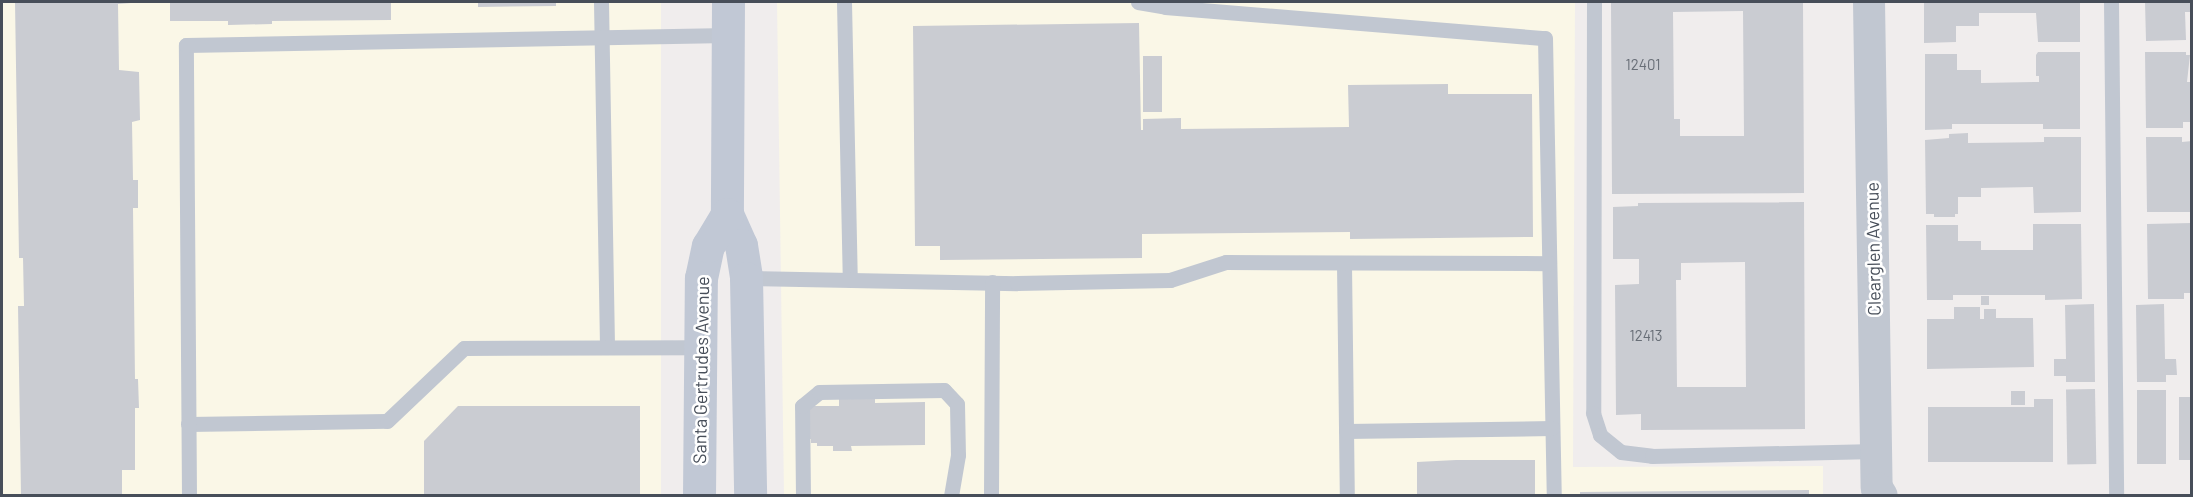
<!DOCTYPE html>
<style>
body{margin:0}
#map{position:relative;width:2193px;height:497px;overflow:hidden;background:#f0eded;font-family:Barlow,sans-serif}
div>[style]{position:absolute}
.commercial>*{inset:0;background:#faf7e7;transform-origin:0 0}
.building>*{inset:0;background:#caccd2;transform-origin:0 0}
.lane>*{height:15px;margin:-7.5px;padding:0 7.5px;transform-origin:7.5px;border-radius:7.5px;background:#c1c7d1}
.street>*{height:32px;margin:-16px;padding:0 16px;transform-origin:16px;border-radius:16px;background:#c1c7d1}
.secondary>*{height:33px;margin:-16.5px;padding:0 16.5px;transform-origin:16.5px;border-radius:16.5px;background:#c1c8d5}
span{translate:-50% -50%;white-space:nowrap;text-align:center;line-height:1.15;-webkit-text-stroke:5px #fff;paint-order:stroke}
.number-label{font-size:15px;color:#686e77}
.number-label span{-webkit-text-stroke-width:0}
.street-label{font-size:18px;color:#474e59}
.frame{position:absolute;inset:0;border:3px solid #474e59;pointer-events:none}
</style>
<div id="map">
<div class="commercial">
<div style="left:2px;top:2px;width:659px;height:493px"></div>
<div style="clip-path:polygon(777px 2px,1575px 2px,1573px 467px,1823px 466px,1823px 495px,784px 495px)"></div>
</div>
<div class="building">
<div style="clip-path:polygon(15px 2px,144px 2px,118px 4px,119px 70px,139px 72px,140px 120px,132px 122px,133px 180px,138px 180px,138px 208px,133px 208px,135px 379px,138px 379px,139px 408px,135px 408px,135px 470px,122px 470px,122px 496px,21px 496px,18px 306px,24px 306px,23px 258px,19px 258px)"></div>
<div style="clip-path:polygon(170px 2px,391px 2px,391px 20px,272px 21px,272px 24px,228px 25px,228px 21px,170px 21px)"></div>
<div style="clip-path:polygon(478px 2px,556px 2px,556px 6px,478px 7px)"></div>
<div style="clip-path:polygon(evenodd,1611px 2px,1803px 2px,1804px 193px,1612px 194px,1611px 2px,1743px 11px,1744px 136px,1680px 136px,1680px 119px,1674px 119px,1673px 12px,1743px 11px)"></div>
<div style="clip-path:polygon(1924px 2px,2080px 2px,2080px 42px,2038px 42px,2036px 13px,1979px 13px,1979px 26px,1956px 26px,1956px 42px,1924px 43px)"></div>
<div style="clip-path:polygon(2145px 2px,2192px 2px,2192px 12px,2185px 12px,2186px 40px,2146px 41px)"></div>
<div style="clip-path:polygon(1139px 23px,1141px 130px,1143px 130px,1143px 119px,1181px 118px,1181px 129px,1349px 127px,1348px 85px,1448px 84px,1448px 94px,1532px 94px,1533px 237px,1350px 239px,1350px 232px,1142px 234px,1142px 258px,940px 260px,940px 246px,915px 246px,913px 26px)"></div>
<div style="clip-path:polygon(2038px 52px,2080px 52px,2080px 129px,2043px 129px,2043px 124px,1952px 124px,1952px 129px,1925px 130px,1925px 54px,1957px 54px,1957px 70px,1981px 70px,1981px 83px,2039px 82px,2039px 76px,2036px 76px,2036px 55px)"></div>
<div style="clip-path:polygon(2145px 52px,2186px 52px,2186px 55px,2190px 55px,2187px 82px,2192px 82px,2192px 122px,2183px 122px,2183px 128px,2146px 128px)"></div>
<div style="left:1143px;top:56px;width:19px;height:56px"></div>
<div style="clip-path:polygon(1968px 133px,1968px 143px,2044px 142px,2044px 137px,2081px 137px,2081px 212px,2034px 213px,2033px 187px,1981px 188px,1981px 197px,1958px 197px,1958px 214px,1955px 214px,1955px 217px,1934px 217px,1934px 214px,1926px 214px,1925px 140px,1949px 138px,1949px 134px)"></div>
<div style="clip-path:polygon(2146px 137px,2182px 137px,2182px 142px,2192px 141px,2192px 212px,2147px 212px)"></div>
<div style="clip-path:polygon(evenodd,1804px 202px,1805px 429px,1641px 430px,1641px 414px,1616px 415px,1615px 285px,1639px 284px,1639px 259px,1613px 259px,1613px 207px,1638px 206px,1638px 203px,1804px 202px,1745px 262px,1746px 387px,1677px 387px,1676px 280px,1681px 280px,1681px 263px,1745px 262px)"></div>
<div style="clip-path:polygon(2192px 223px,2192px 293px,2184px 293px,2184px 299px,2148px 299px,2147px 224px)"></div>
<div style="clip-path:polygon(2033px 224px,2081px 224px,2082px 299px,2045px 300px,2045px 295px,1953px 295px,1953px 300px,1927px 300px,1926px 225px,1958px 225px,1958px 241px,1981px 241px,1981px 250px,2033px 250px)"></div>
<div style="left:1981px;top:296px;width:8px;height:9px"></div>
<div style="clip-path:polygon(2094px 304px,2095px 382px,2066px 382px,2066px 376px,2054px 376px,2054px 359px,2066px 359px,2065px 305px)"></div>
<div style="clip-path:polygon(2164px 304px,2165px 359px,2176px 359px,2177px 375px,2166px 375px,2166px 382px,2137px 382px,2136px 305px)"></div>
<div style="clip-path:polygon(1954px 307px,1980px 307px,1980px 319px,1984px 319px,1984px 309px,1996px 309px,1996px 318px,2033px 318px,2034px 367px,1927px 369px,1927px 319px,1954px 319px)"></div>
<div style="left:2095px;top:389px;width:75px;height:29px;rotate:89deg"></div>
<div style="left:2137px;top:390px;width:29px;height:74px"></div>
<div style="left:2011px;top:391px;width:14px;height:14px"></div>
<div style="left:2179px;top:397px;width:13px;height:63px"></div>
<div style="clip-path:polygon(839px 399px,875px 399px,875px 403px,925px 402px,925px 445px,851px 446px,852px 451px,833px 451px,833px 446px,817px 446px,817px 443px,811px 443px,811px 439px,804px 439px,809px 406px,839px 406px)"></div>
<div style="clip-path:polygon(2034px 399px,2053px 399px,2053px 462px,1928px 462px,1928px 407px,2034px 407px)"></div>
<div style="clip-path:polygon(458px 406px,640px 406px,640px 496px,424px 496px,424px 441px)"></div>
<div style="clip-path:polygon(1456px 460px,1535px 460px,1535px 496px,1417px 496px,1417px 462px)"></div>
<div style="clip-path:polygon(1809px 490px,1809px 496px,1580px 496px,1580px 492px)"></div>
</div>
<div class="lane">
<div style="left:601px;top:2px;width:345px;rotate:89deg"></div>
<div style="left:844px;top:2px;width:278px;rotate:88.8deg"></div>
<div style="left:1138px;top:2px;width:27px;rotate:10deg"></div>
<div style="left:1165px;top:7px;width:381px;rotate:4.7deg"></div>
<div style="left:1545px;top:38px;width:458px;rotate:88.9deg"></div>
<div style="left:1594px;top:2px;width:411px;rotate:90.1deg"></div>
<div style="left:1593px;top:413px;width:23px;rotate:72deg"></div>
<div style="left:1600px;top:435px;width:27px;rotate:39deg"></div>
<div style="left:1621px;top:452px;width:31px;rotate:7deg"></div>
<div style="left:1652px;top:456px;width:224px;rotate:-1.3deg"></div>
<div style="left:2111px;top:2px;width:494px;rotate:89.4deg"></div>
<div style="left:1344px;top:264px;width:232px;rotate:89.3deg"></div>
<div style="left:746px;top:278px;width:271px;rotate:1.1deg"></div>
<div style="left:1017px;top:283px;width:153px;rotate:-1.1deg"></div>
<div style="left:1170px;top:280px;width:59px;rotate:-17.8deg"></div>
<div style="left:1226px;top:262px;width:323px;rotate:0.2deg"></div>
<div style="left:188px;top:424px;width:199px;rotate:-0.9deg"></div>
<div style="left:387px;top:421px;width:106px;rotate:-43.5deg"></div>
<div style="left:464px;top:348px;width:234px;rotate:-0.2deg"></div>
<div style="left:1346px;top:431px;width:206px;rotate:-0.8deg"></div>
<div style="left:189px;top:496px;width:451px;rotate:-90.4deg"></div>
<div style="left:186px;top:45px;width:542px;rotate:-1.06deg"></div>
<div style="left:803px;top:496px;width:90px;rotate:-90.6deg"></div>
<div style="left:802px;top:406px;width:22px;rotate:-39deg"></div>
<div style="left:819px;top:392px;width:125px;rotate:-0.9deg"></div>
<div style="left:944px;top:390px;width:19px;rotate:47deg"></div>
<div style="left:957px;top:404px;width:51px;rotate:88.9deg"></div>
<div style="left:958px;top:455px;width:42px;rotate:99.7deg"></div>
<div style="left:991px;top:496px;width:214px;rotate:-89.7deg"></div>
</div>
<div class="street">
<div style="left:1869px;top:2px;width:486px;rotate:89.1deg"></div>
<div style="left:1877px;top:488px;width:9px;rotate:58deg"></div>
</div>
<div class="secondary">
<div style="left:728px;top:2px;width:212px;rotate:90.3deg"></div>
<div style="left:727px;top:214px;width:34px;rotate:66deg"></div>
<div style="left:741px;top:245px;width:33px;rotate:81deg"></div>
<div style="left:746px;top:278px;width:218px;rotate:88.9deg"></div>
<div style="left:699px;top:496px;width:218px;rotate:-89.5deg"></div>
<div style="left:701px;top:278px;width:33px;rotate:-78deg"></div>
<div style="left:708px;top:246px;width:37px;rotate:-59deg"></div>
</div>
<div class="number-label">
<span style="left:1643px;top:65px">12401</span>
<span style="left:1646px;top:336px">12413</span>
</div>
<div class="street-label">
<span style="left:1873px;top:249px;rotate:-91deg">Clearglen Avenue</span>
<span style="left:701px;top:370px;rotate:-89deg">Santa Gertrudes Avenue</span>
</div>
<div class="frame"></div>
</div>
